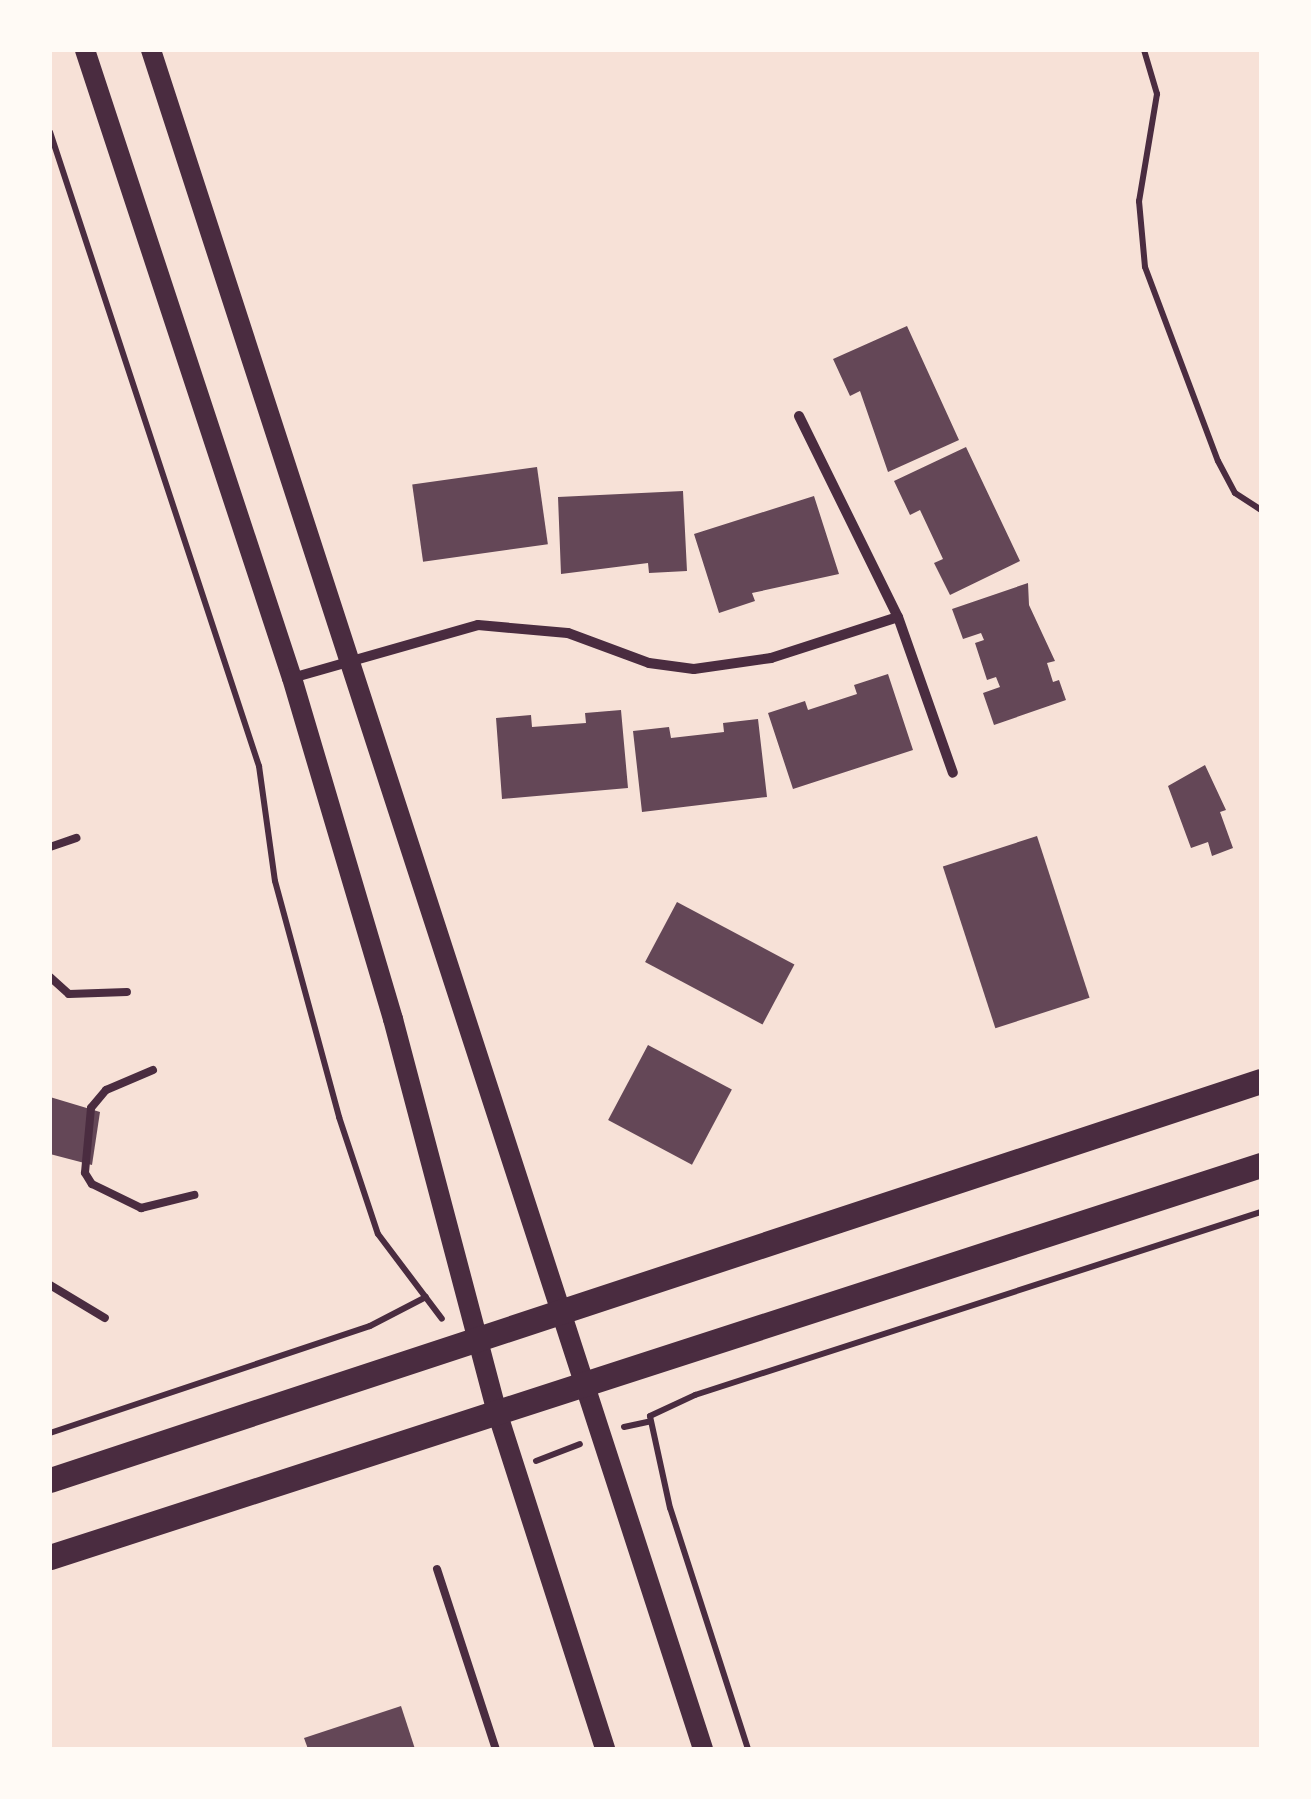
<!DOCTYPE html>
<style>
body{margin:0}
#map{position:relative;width:1311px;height:1799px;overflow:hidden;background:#f7e1d7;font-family:Lato,sans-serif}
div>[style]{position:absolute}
.building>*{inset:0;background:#644757;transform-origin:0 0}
.path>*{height:6px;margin:-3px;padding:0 3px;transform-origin:3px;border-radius:3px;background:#4a2c40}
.service>*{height:8px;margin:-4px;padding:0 4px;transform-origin:4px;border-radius:4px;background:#4a2c40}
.minor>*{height:10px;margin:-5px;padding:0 5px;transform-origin:5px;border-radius:5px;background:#4a2c40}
.secondary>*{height:20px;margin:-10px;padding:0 10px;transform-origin:10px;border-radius:10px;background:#4a2c40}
.primary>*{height:25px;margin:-12.5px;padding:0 12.5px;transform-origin:12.5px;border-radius:12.5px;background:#4a2c40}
span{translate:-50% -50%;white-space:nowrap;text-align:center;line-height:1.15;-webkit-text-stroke:9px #fffaf5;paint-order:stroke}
.frame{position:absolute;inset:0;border:52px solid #fffaf5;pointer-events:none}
</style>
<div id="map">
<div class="building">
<div style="clip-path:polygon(907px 326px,959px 440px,888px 472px,860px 391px,850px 396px,833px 359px)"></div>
<div style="clip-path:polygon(966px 447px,1020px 561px,950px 595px,934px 563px,943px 559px,920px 510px,910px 515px,894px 481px)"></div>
<div style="left:537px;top:467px;width:78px;height:126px;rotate:82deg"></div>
<div style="clip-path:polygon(683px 491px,687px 571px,649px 573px,648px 563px,561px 574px,558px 497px)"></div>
<div style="clip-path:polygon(814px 496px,839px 574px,752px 593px,755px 601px,719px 613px,694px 534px)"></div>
<div style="clip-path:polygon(1028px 583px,1029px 605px,1055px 661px,1047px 663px,1053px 682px,1059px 680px,1066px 700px,994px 725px,983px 693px,1000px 687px,996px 677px,987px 680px,975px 643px,984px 640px,981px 633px,963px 639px,952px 609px)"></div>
<div style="clip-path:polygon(888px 674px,913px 750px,793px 789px,768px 713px,805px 701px,808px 710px,857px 694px,854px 685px)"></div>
<div style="clip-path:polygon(621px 710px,628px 788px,502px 799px,496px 718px,531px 715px,532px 727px,586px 723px,585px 713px)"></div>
<div style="clip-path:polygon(758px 719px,767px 797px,642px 812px,633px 731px,669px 727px,671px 738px,724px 732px,723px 723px)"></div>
<div style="clip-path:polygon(1205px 765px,1226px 810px,1220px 812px,1233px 848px,1212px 856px,1208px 842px,1191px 848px,1168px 786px)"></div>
<div style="left:1037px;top:836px;width:170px;height:99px;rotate:72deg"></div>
<div style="left:677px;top:902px;width:133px;height:68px;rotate:28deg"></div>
<div style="left:648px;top:1045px;width:95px;height:85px;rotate:28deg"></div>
<div style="clip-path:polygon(50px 1097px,100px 1112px,92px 1165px,50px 1154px)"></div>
<div style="clip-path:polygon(401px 1706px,415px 1749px,308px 1749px,304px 1738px)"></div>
</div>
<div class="path">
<div style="left:1144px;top:50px;width:46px;rotate:73.5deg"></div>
<div style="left:1157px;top:94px;width:109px;rotate:99.5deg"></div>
<div style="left:1139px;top:201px;width:66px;rotate:84.8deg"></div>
<div style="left:1145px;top:267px;width:207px;rotate:69.4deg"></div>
<div style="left:1218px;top:461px;width:36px;rotate:62deg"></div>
<div style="left:1235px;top:493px;width:31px;rotate:33deg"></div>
<div style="left:50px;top:132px;width:668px;rotate:71.76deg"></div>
<div style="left:259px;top:766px;width:116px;rotate:82.1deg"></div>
<div style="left:275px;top:881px;width:245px;rotate:74.8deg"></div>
<div style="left:339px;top:1117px;width:123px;rotate:71.6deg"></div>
<div style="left:378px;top:1234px;width:106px;rotate:53deg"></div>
<div style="left:624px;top:1427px;width:25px;rotate:-12deg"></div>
<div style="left:50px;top:1433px;width:337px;rotate:-18.5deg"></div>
<div style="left:370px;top:1326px;width:63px;rotate:-27.4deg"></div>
<div style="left:536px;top:1461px;width:47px;rotate:-21.1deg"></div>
<div style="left:748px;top:1749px;width:253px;rotate:-107.9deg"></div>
<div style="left:670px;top:1508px;width:94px;rotate:-102.3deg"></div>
<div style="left:650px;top:1416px;width:50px;rotate:-25deg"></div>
<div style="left:695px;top:1395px;width:595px;rotate:-17.92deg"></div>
</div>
<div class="service">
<div style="left:50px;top:847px;width:28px;rotate:-19deg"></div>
<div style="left:50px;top:977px;width:25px;rotate:42deg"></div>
<div style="left:69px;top:994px;width:58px;rotate:-2deg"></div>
<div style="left:153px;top:1070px;width:51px;rotate:156.9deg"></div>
<div style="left:106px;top:1090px;width:23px;rotate:130deg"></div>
<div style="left:91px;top:1108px;width:65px;rotate:95.3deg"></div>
<div style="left:85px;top:1173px;width:13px;rotate:58deg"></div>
<div style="left:92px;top:1184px;width:55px;rotate:26.1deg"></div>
<div style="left:141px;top:1208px;width:55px;rotate:-13.8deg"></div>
<div style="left:50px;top:1285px;width:64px;rotate:31deg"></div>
<div style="left:437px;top:1569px;width:189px;rotate:71.9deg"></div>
</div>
<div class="minor">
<div style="left:799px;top:416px;width:224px;rotate:63.8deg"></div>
<div style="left:898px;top:617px;width:165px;rotate:70.6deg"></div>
<div style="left:292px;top:678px;width:193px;rotate:-15.9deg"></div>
<div style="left:478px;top:625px;width:90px;rotate:5.1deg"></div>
<div style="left:568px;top:633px;width:86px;rotate:20.3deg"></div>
<div style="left:649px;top:663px;width:45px;rotate:7.6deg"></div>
<div style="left:694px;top:669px;width:78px;rotate:-8.1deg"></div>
<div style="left:771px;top:658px;width:133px;rotate:-17.9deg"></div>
</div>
<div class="secondary">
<div style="left:85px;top:50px;width:661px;rotate:71.76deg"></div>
<div style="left:292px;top:678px;width:356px;rotate:73.5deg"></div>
<div style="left:393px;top:1019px;width:407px;rotate:75.2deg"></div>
<div style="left:497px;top:1412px;width:354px;rotate:72.2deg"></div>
<div style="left:151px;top:50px;width:1786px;rotate:72deg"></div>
</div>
<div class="primary">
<div style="left:50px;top:1480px;width:1275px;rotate:-18.24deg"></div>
<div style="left:50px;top:1557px;width:1273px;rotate:-17.94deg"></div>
</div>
<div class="frame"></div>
</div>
